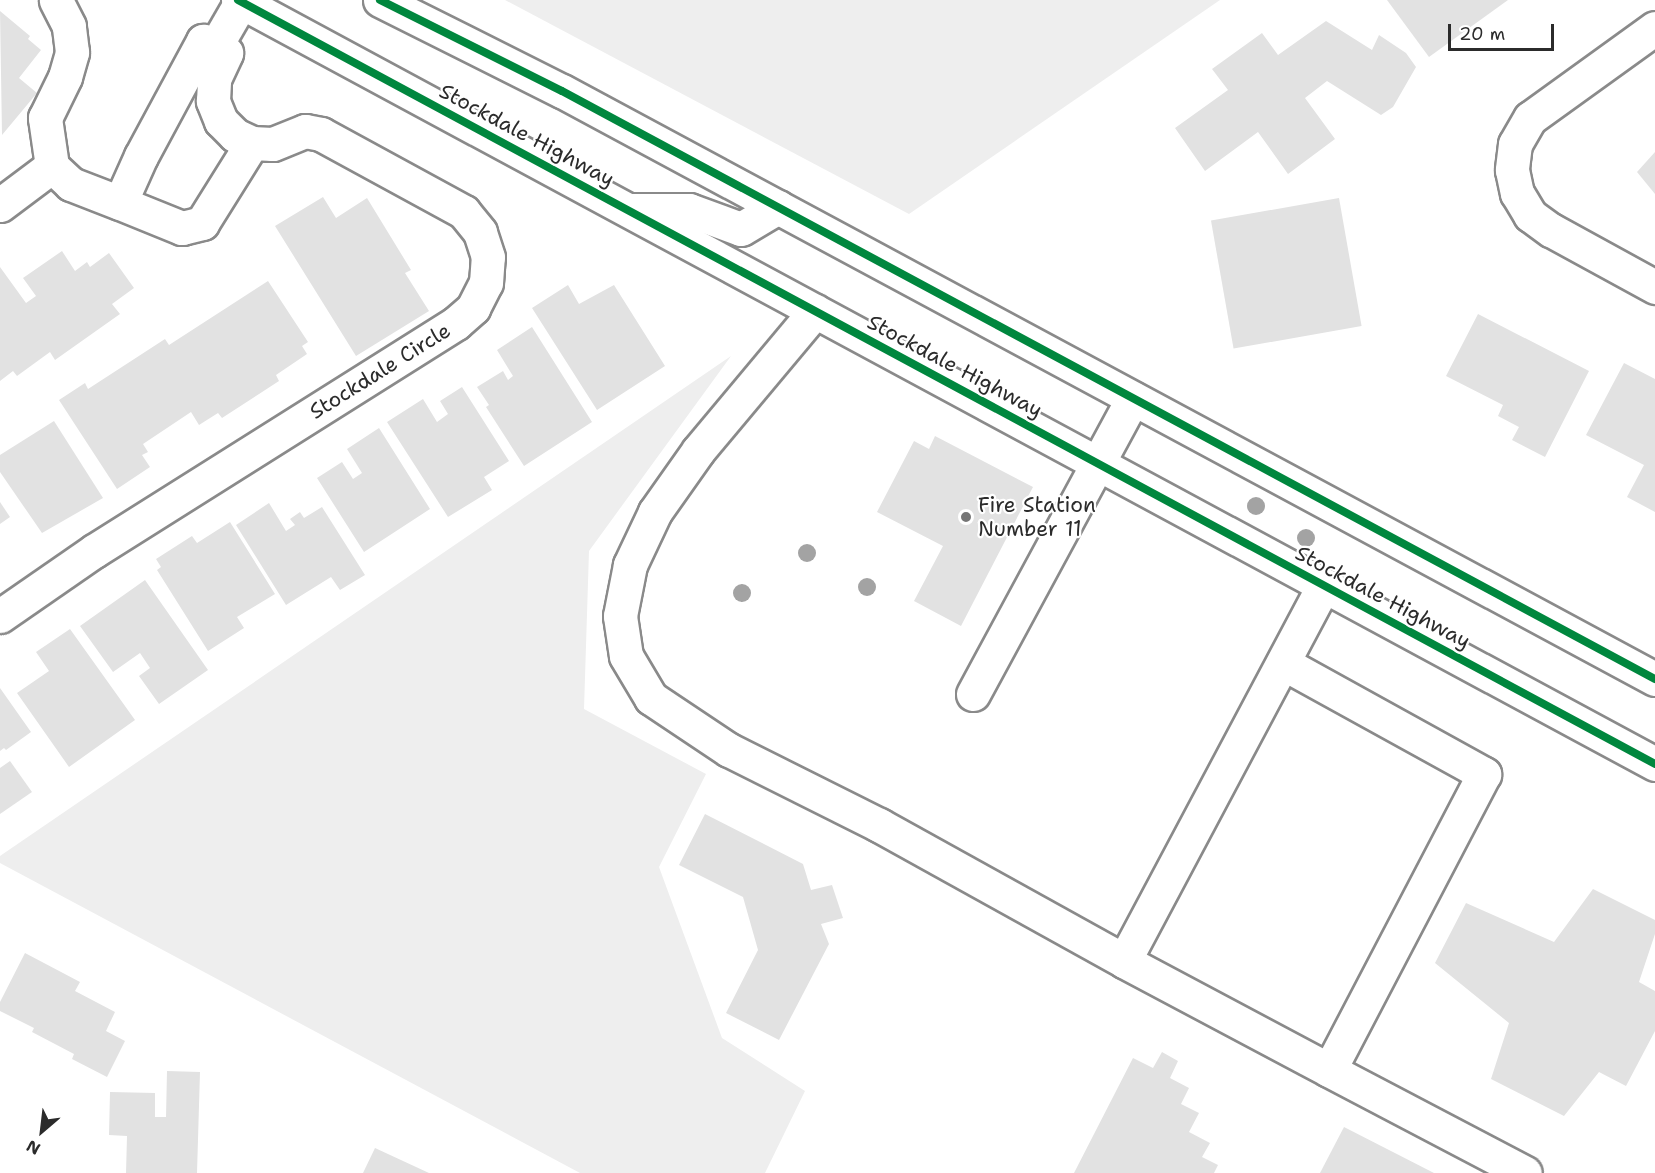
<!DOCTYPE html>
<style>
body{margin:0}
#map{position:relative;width:1655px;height:1173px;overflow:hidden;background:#fff;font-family:"Shantell Sans",sans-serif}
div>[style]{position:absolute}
.built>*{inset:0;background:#eee}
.building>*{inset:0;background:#e2e2e2;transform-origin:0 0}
.roads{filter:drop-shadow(2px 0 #8a8a8a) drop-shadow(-2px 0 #8a8a8a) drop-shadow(0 2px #8a8a8a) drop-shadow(0 -2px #8a8a8a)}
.minor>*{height:33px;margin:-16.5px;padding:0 16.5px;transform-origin:16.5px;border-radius:16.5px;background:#fff}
.major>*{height:33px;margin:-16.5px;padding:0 16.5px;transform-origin:16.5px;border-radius:16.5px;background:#fff}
.cycleway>*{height:8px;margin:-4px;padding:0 4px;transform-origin:4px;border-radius:4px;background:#00873e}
.trees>*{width:18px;height:18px;margin:-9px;border-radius:50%;background:#a3a3a3}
.dots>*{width:16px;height:16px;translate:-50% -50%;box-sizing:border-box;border:3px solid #fff;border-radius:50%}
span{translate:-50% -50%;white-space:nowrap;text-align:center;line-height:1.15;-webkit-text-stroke:4.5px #fff;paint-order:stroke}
.street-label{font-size:21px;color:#2b2b2b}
.poi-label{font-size:21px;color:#2b2b2b}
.left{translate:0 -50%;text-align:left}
.north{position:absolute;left:12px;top:1101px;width:60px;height:60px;-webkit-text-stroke:4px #fff;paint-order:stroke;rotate:208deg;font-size:16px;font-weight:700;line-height:24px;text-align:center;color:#2b2b2b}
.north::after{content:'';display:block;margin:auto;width:21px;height:27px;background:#2b2b2b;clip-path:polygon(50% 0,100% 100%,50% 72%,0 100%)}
.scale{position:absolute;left:1448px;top:24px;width:106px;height:27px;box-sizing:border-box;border:3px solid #2b2b2b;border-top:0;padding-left:8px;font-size:18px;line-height:21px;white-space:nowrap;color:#2b2b2b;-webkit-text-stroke:4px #fff;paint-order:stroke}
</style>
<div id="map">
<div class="built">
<div style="clip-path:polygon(505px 0,1220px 0,909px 214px)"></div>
<div style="clip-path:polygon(731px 356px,589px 551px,584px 709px,706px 774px,659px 867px,722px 1038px,805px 1091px,765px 1173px,580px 1173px,0 863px,0 856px)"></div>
</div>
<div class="building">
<div style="clip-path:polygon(1387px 0,1508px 0,1429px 57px)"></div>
<div style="clip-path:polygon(0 11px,30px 36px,28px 39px,41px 50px,19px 78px,37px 93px,2px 135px)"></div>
<div style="clip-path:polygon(1326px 21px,1372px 50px,1379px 35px,1406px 53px,1416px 67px,1393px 107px,1381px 115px,1327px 81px,1305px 98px,1335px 139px,1288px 174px,1258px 132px,1205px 171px,1175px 128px,1228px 90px,1212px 69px,1262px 33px,1278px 55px)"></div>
<div style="clip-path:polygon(1655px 152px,1655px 194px,1637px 172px)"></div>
<div style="clip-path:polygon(323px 197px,336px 218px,367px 198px,411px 270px,405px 273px,429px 311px,356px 356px,275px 226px)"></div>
<div style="left:1339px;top:198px;width:130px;height:130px;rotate:80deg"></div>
<div style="clip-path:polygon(62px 251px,75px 271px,87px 262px,90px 267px,109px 253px,134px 288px,112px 304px,120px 314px,55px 360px,50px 352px,17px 376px,13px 371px,0 381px,0 267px,26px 303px,36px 296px,23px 278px)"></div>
<div style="clip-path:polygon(268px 281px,308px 342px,302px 346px,307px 354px,276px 375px,279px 381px,222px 418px,218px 413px,199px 425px,191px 412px,143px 444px,148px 452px,142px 455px,150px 467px,117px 489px,59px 400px,85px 383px,88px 389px,165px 339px,169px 345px)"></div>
<div style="clip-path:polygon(568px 285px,579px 304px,614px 285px,665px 366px,597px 410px,532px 308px)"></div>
<div style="clip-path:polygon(1478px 314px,1589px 371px,1545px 457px,1512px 440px,1519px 427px,1498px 416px,1503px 405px,1446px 376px)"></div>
<div style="clip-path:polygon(532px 327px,592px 422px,524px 466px,486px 407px,489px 405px,477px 387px,503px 371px,508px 380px,513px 376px,497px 350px)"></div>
<div style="clip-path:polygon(1624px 363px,1655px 379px,1655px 512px,1627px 497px,1644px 465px,1586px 435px)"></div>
<div style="clip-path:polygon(462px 387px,509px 461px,484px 477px,492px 490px,448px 517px,387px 422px,423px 399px,437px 422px,448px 414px,440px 401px)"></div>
<div style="clip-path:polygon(54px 421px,103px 498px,42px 533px,0 472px,0 455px)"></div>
<div style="clip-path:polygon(379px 428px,430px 509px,364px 552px,317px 478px,342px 462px,353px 479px,362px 473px,347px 449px)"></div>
<div style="clip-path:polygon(935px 436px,1033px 487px,961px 626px,914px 601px,943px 546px,877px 512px,914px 441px,929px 449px)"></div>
<div style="clip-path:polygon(0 502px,10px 517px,0 524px)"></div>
<div style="clip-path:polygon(269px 503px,286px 531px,295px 525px,290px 519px,300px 512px,304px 518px,322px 507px,365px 575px,340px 590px,331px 577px,286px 605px,236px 525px)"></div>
<div style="clip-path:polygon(230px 522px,275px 594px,237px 617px,244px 628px,208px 651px,157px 570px,161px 567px,156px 559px,192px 536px,197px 543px)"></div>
<div style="clip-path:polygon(145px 580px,208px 670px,159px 704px,139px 676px,150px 668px,140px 653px,113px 672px,80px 626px)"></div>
<div style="clip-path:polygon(70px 629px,135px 720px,69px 767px,17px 693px,49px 671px,36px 652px)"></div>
<div style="clip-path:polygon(0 688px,31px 732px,6px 750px,4px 748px,0 751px)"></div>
<div style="clip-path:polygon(10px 761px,32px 792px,0 814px,0 768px)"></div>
<div style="clip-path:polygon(705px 814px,803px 864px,811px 890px,832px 885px,843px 918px,821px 924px,829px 944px,779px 1040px,726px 1013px,758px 950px,743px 897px,679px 865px)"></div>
<div style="clip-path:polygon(1593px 889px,1655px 920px,1655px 934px,1639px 982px,1655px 991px,1655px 1031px,1626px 1086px,1599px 1072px,1564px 1116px,1491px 1079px,1509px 1023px,1435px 963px,1466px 903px,1554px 942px)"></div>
<div style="clip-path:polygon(25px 953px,80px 982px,75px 991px,115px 1012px,106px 1031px,125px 1041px,107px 1077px,72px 1059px,74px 1054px,32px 1032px,34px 1028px,0 1011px,0 1002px)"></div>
<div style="clip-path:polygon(1162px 1052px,1178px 1061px,1170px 1078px,1189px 1088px,1181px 1104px,1199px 1113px,1189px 1132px,1210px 1143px,1202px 1157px,1218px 1165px,1214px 1173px,1074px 1173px,1133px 1058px,1153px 1068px)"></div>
<div style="clip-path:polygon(167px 1071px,200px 1072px,197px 1173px,126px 1173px,127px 1136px,109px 1135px,110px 1092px,155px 1093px,155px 1117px,166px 1117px)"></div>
<div style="clip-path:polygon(1344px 1127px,1434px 1173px,1320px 1173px)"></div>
<div style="clip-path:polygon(375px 1148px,429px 1173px,363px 1173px)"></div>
</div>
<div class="roads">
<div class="minor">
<div style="left:1655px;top:28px;width:154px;rotate:144.2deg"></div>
<div style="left:1530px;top:118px;width:30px;rotate:120deg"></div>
<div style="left:1515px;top:144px;width:26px;rotate:97deg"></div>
<div style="left:1512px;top:170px;width:24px;rotate:78deg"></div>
<div style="left:1517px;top:193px;width:26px;rotate:59deg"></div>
<div style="left:1530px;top:215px;width:26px;rotate:36deg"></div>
<div style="left:1551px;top:230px;width:119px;rotate:28.7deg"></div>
<div style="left:215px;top:47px;width:52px;rotate:-60deg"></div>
<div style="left:120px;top:203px;width:67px;rotate:22deg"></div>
<div style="left:182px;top:228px;width:21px;rotate:-14deg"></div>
<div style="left:202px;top:223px;width:94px;rotate:-58deg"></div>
<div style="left:0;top:205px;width:65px;rotate:-36.9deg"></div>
<div style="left:815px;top:311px;width:182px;rotate:129.9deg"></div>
<div style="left:698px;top:451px;width:75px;rotate:125.2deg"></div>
<div style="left:655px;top:512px;width:59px;rotate:115.3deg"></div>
<div style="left:630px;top:565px;width:52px;rotate:101.1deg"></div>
<div style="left:620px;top:616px;width:40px;rotate:81.5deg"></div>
<div style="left:626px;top:656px;width:49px;rotate:59.2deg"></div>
<div style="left:651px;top:698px;width:94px;rotate:33.7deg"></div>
<div style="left:729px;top:750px;width:168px;rotate:26.6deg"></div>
<div style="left:879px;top:825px;width:280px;rotate:29deg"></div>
<div style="left:0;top:616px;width:114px;rotate:-34.7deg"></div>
<div style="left:94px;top:551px;width:428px;rotate:-32.2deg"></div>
<div style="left:456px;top:323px;width:23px;rotate:-41deg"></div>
<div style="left:473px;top:308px;width:28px;rotate:-63deg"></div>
<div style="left:486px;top:283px;width:26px;rotate:-86deg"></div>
<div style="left:488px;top:257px;width:26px;rotate:-108deg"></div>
<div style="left:480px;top:232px;width:26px;rotate:-129deg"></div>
<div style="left:464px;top:212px;width:163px;rotate:-151.4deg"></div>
<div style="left:321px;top:134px;width:16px;rotate:-169deg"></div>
<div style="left:305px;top:131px;width:35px;rotate:158deg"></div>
<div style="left:272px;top:144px;width:20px;rotate:-177deg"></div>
<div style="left:252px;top:143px;width:19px;rotate:-155deg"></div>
<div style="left:235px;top:135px;width:20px;rotate:-135deg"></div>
<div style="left:221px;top:121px;width:22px;rotate:-112deg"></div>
<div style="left:213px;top:101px;width:22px;rotate:-87deg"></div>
<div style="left:214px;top:79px;width:29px;rotate:-65deg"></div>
<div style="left:226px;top:53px;width:26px;rotate:-152deg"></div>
<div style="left:203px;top:41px;width:131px;rotate:118.3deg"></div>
<div style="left:141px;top:156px;width:51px;rotate:114.1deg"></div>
<div style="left:120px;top:203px;width:53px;rotate:-158.8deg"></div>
<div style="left:71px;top:184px;width:26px;rotate:-137deg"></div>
<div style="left:52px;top:166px;width:49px;rotate:-98.3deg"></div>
<div style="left:45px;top:118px;width:46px;rotate:-64deg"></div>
<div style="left:65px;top:77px;width:26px;rotate:-74deg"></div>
<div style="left:72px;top:52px;width:26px;rotate:-97deg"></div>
<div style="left:69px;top:26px;width:29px;rotate:-117deg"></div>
<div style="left:1283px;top:663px;width:230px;rotate:28.9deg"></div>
<div style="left:1484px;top:774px;width:334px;rotate:117.6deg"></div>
<div style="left:1329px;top:1070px;width:232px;rotate:-152deg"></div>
<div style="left:1124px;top:961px;width:426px;rotate:-62deg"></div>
<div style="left:973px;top:694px;width:336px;rotate:-61.6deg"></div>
<div style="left:1329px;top:1070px;width:221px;rotate:27.7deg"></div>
</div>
<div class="major">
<div style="left:238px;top:0;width:1610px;rotate:28.33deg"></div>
<div style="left:380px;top:0;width:203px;rotate:26.6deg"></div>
<div style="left:562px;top:91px;width:1241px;rotate:28.28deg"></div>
<div style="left:632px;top:210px;width:57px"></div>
<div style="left:689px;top:210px;width:55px;rotate:20.1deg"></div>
<div style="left:741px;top:229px;width:43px;rotate:-30.7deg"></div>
</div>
</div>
<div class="cycleway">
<div style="left:238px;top:0;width:1610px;rotate:28.33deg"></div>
<div style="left:380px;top:0;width:203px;rotate:26.6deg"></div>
<div style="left:562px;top:91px;width:1241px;rotate:28.28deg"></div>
</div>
<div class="trees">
<div style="left:1256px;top:506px"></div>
<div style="left:1306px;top:538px"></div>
<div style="left:807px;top:553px"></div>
<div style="left:867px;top:587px"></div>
<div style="left:742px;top:593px"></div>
</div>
<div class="dots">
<div style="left:966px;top:517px;background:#757575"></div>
</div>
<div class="street-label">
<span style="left:527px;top:135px;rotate:28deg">Stockdale Highway</span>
<span style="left:955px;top:366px;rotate:28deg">Stockdale Highway</span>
<span style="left:380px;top:371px;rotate:-32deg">Stockdale Circle</span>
<span style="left:1383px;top:597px;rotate:28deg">Stockdale Highway</span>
</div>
<div class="poi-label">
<span class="left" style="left:978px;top:517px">Fire Station<br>Number 11</span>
</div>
<div class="north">N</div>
<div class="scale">20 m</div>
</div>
